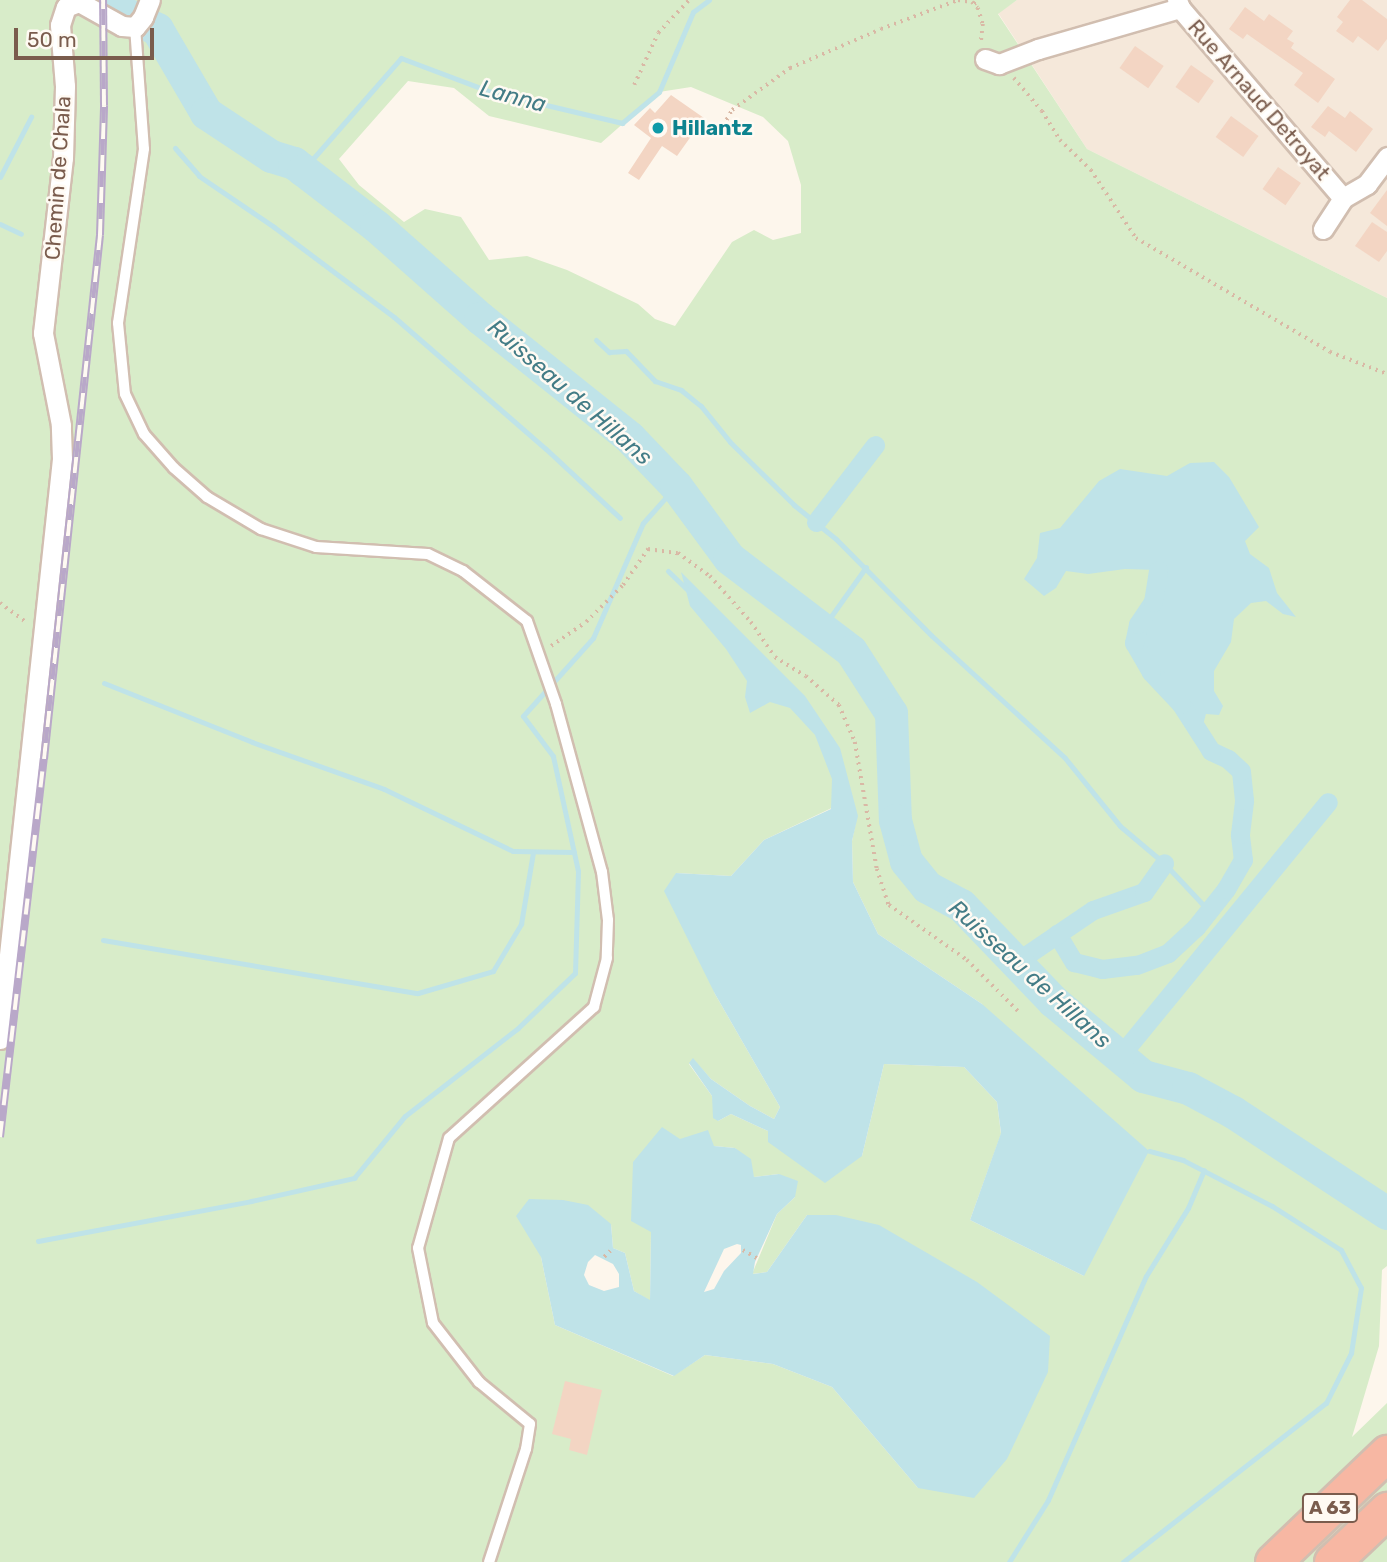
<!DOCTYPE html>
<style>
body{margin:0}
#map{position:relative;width:1387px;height:1562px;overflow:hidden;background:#fdf6ec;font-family:Rubik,sans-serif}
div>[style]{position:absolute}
.residential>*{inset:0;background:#f5e8da}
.green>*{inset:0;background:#d8ecc9}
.water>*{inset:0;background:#bfe3e8}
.stream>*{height:5px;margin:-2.5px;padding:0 2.5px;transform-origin:2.5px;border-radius:2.5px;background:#bfe3e8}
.canal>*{height:19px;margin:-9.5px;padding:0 9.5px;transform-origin:9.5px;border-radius:9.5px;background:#bfe3e8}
.river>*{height:33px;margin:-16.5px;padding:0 16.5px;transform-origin:16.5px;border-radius:16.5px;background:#bfe3e8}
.building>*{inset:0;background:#f3d5c3;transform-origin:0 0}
.path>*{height:3.5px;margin-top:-1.75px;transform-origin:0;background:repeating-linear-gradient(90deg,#d9b8a5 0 2px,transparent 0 7px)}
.roads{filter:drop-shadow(2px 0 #d1beb0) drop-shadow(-2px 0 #d1beb0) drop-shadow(0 2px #d1beb0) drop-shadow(0 -2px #d1beb0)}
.lane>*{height:10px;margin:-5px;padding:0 5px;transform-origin:5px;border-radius:5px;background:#fff}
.street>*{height:19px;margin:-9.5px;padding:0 9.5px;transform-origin:9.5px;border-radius:9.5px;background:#fff}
.highway>*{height:35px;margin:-17.5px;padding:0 17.5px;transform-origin:17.5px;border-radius:17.5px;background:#f7b7a3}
.rail>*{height:8px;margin-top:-4px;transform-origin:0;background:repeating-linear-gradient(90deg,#fffaf3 0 16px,#b9a8c9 0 32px);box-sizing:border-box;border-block:2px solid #b9a8c9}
.dots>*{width:19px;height:19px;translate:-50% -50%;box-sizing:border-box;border:4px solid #fffaf3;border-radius:50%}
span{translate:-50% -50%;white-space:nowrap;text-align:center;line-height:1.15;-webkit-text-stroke:5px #fffaf3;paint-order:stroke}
.shield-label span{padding:2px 5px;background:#fffaf3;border:2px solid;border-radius:5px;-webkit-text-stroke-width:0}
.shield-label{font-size:19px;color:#7a5c4d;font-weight:700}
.street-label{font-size:21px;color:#7a5c4d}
.culture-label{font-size:21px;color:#0d838f;font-weight:700}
.left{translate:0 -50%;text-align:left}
.water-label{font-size:23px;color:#437c86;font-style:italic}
.scale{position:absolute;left:14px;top:28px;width:140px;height:32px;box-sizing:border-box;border:4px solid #7a5c4d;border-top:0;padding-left:9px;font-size:21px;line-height:24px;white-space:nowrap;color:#7a5c4d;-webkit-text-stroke:5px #fffaf3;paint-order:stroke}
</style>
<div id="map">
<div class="residential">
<div style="clip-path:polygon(1017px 0,1387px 0,1387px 298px,1087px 149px,998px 13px)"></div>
</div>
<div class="green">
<div style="clip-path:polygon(evenodd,0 0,1017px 0,998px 14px,1087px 149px,1387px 298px,1387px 1266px,1382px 1270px,1379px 1346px,1352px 1437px,1387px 1403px,1387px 1562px,0 1562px,0 0,408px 81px,454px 88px,489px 116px,601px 143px,659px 92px,691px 87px,763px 117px,788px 141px,801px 185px,801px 233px,773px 240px,754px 230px,732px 242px,675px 326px,655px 319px,638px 304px,567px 270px,527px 256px,489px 260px,461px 217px,425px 209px,404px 222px,359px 185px,339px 159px,408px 81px,0 0,838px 805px,857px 817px,852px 841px,853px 882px,878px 934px,982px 1004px,1084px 1276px,970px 1220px,1001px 1134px,997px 1102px,964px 1067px,884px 1064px,862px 1156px,768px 1131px,731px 1114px,718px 1121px,712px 1096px,689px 1064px,693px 1059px,711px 1079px,750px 1106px,774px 1119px,780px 1107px,715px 994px,676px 873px,731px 876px,764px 840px,838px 805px,0 0,714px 1146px,735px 1148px,754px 1177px,779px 1174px,795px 1197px,777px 1214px,752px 1274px,767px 1272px,807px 1215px,918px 1488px,832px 1387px,773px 1364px,705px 1355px,673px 1376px,555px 1325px,541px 1257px,611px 1224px,613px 1248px,625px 1253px,634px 1291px,650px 1301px,651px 1232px,714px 1146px)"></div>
</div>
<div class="water">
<div style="clip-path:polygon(1214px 462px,1229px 477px,1259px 527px,1245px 541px,1250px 554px,1269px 568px,1277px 593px,1296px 617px,1283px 614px,1266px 601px,1251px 603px,1234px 619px,1231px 642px,1214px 671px,1214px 691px,1223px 706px,1219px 715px,1206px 714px,1201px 732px,1151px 672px,1134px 643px,1138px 624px,1153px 602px,1158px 570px,1125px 569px,1088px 574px,1066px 571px,1056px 588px,1044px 596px,1024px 579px,1037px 558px,1040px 533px,1060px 528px,1099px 481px,1120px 469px,1167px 476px,1190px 463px)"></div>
<div style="clip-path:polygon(681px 572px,805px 696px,840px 748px,858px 816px,852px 841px,853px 882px,878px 934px,982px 1004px,1149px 1151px,1084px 1276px,970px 1220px,1001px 1133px,997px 1102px,964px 1067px,884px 1064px,862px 1156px,825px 1183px,768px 1142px,768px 1131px,731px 1114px,718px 1121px,713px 1118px,712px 1096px,689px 1063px,693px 1058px,711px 1079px,750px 1106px,774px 1119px,780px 1107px,715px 994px,664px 891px,676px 873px,731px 876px,764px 840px,831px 809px,832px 779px,815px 735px,790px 708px,770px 702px,750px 713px,745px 697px,747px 681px,726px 649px,690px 606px)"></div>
<div style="clip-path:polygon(evenodd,662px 1127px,680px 1139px,708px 1130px,714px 1146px,735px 1148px,751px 1159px,754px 1177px,779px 1174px,798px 1181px,795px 1197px,777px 1214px,755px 1262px,753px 1274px,767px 1272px,807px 1215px,836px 1215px,879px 1225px,977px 1282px,1050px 1336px,1048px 1372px,1007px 1459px,974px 1498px,918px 1488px,832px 1387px,773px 1364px,705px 1355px,674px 1376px,555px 1325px,541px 1257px,516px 1216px,529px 1199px,563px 1200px,588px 1205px,611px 1224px,613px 1248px,625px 1253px,634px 1291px,650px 1300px,651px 1232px,631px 1221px,633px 1162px,662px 1127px,737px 1244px,741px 1245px,741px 1253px,724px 1271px,714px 1289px,704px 1292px,724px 1249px,737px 1244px,662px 1127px,595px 1255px,613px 1264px,619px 1274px,619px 1287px,604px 1291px,589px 1285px,584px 1275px,588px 1262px,595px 1255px)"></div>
</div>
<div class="stream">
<div style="left:175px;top:148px;width:37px;rotate:49deg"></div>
<div style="left:199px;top:176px;width:91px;rotate:34.2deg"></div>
<div style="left:274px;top:227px;width:150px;rotate:36.9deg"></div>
<div style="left:394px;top:317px;width:201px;rotate:41deg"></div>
<div style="left:546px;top:449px;width:101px;rotate:43deg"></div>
<div style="left:303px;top:170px;width:149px;rotate:-48.8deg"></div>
<div style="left:401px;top:58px;width:96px;rotate:20.7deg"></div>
<div style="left:491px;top:92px;width:135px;rotate:13.3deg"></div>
<div style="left:622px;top:123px;width:48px;rotate:-40deg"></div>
<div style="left:659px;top:92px;width:87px;rotate:-67deg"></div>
<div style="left:693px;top:12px;width:20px;rotate:-37deg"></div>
<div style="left:0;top:177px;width:68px;rotate:-62.7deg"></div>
<div style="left:0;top:224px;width:23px;rotate:25deg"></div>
<div style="left:596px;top:340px;width:18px;rotate:43deg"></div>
<div style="left:609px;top:352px;width:17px;rotate:-3deg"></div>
<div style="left:626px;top:351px;width:42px;rotate:46deg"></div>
<div style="left:655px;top:381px;width:28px;rotate:19deg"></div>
<div style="left:681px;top:390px;width:26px;rotate:39deg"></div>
<div style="left:701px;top:406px;width:46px;rotate:51.1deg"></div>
<div style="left:730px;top:442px;width:90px;rotate:44.5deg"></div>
<div style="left:794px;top:505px;width:54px;rotate:39deg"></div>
<div style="left:836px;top:539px;width:136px;rotate:45.3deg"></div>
<div style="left:932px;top:636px;width:180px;rotate:42.5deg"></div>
<div style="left:1065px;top:758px;width:87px;rotate:51deg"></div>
<div style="left:1120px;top:826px;width:57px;rotate:40.1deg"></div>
<div style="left:1164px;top:863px;width:63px;rotate:46.9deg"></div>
<div style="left:668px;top:571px;width:30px;rotate:44deg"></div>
<div style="left:822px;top:629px;width:76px;rotate:-54.6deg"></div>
<div style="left:104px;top:683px;width:159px;rotate:21.7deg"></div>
<div style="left:252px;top:742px;width:140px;rotate:19.6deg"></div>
<div style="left:384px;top:789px;width:143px;rotate:25.7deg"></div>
<div style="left:513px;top:851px;width:61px;rotate:0.9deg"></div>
<div style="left:103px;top:940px;width:319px;rotate:9.6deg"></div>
<div style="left:418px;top:993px;width:78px;rotate:-16.3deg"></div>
<div style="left:493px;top:971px;width:55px;rotate:-59.2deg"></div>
<div style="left:521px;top:924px;width:73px;rotate:-80.5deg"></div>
<div style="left:38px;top:1241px;width:217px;rotate:-10.6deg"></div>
<div style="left:251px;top:1201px;width:106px;rotate:-12.6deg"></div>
<div style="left:354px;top:1178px;width:80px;rotate:-50.6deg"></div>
<div style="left:405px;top:1116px;width:143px;rotate:-37.9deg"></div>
<div style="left:518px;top:1028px;width:79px;rotate:-44deg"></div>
<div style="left:575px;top:973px;width:102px;rotate:-88.3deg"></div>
<div style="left:578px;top:871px;width:118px;rotate:-102.3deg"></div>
<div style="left:553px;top:756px;width:50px;rotate:-126.9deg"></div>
<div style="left:523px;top:716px;width:105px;rotate:-48.1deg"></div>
<div style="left:593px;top:638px;width:125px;rotate:-66.5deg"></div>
<div style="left:643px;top:523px;width:50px;rotate:-48.3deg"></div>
<div style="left:1009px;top:1562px;width:73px;rotate:-57.8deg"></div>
<div style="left:1048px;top:1500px;width:244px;rotate:-66.4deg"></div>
<div style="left:1146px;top:1276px;width:80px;rotate:-58.3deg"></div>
<div style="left:1188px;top:1208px;width:41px;rotate:-67.2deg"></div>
<div style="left:1123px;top:1562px;width:258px;rotate:-38.1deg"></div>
<div style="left:1326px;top:1403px;width:56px;rotate:-63.4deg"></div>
<div style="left:1351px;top:1353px;width:66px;rotate:-81.3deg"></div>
<div style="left:1361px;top:1288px;width:43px;rotate:-117.8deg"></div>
<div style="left:1341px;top:1250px;width:82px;rotate:-147.5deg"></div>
<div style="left:1272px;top:1206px;width:100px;rotate:-152.7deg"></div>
<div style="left:1183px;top:1160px;width:35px;rotate:-165deg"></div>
</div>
<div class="canal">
<div style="left:816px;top:522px;width:97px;rotate:-52.5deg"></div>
<div style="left:1057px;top:934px;width:33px;rotate:59deg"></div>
<div style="left:1074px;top:962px;width:29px;rotate:14deg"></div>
<div style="left:1102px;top:969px;width:35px;rotate:-7deg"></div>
<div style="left:1137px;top:965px;width:33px;rotate:-21deg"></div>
<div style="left:1168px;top:953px;width:38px;rotate:-43deg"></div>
<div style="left:1196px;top:927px;width:48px;rotate:-51.7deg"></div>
<div style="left:1226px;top:889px;width:34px;rotate:-60deg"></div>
<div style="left:1243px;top:860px;width:26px;rotate:-97deg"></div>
<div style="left:1240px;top:834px;width:34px;rotate:-83deg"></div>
<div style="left:1244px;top:800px;width:29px;rotate:-96deg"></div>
<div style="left:1241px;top:771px;width:18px;rotate:-137deg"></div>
<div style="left:1228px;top:759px;width:19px;rotate:-155deg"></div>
<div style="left:1211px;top:751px;width:56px;rotate:-122.6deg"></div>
<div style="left:1181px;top:704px;width:44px;rotate:-133.2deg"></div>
<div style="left:1151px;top:672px;width:34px;rotate:-120deg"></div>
<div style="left:1134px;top:643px;width:19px;rotate:-78deg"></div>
<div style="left:1138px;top:624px;width:27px;rotate:-56deg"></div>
<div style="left:1153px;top:602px;width:32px;rotate:-81deg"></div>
<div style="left:1016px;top:962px;width:93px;rotate:-34deg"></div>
<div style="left:1093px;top:910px;width:54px;rotate:-19.4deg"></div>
<div style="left:1144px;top:892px;width:35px;rotate:-55deg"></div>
<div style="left:1120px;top:1056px;width:328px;rotate:-50.7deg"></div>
</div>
<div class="river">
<div style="left:98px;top:0;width:66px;rotate:26.2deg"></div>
<div style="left:157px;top:29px;width:97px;rotate:59.7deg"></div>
<div style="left:206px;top:113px;width:78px;rotate:33.5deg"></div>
<div style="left:271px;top:156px;width:24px;rotate:17deg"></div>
<div style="left:294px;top:163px;width:11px;rotate:38deg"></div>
<div style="left:303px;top:170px;width:92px;rotate:37.5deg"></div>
<div style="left:376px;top:226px;width:139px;rotate:41.5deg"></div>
<div style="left:480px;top:318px;width:191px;rotate:38.6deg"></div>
<div style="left:629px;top:437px;width:68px;rotate:46.2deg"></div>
<div style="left:676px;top:486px;width:89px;rotate:53.6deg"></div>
<div style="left:729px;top:558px;width:153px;rotate:37.3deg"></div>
<div style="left:851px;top:651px;width:74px;rotate:57.2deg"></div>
<div style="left:891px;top:713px;width:107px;rotate:87.9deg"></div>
<div style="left:895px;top:820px;width:42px;rotate:75deg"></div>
<div style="left:906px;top:861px;width:33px;rotate:51deg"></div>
<div style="left:927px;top:887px;width:38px;rotate:28deg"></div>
<div style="left:961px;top:905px;width:133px;rotate:46.2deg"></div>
<div style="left:1053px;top:1001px;width:117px;rotate:39.8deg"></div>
<div style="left:1143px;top:1076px;width:47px;rotate:14.9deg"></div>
<div style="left:1188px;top:1088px;width:51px;rotate:28.1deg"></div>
<div style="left:1233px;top:1112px;width:184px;rotate:33.3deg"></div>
</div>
<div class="building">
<div style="clip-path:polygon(1350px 0,1362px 0,1387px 19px,1387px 39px,1378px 51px,1358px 36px,1353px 43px,1336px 31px,1343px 22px,1337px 17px)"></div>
<div style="clip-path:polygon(1245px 7px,1264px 21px,1269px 14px,1293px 31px,1287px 39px,1294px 43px,1291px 48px,1335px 79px,1318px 103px,1294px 85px,1303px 73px,1247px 34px,1243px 39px,1229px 29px)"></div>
<div style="left:1135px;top:46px;width:35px;height:27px;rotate:35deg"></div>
<div style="left:1191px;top:65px;width:28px;height:27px;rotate:35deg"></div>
<div style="clip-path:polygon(671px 95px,704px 118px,677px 156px,662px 146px,639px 180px,628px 173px,651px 138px,634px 125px,650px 108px,655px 113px)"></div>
<div style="clip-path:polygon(1328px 106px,1345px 118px,1350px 111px,1373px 129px,1356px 152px,1329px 131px,1325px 137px,1311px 127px)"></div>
<div style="left:1231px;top:116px;width:34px;height:26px;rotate:36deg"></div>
<div style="left:1278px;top:167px;width:28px;height:27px;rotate:35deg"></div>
<div style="clip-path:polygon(1387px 190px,1387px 226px,1370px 213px)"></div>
<div style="clip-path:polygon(1372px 222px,1387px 232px,1387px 251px,1379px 262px,1355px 246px)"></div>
<div style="clip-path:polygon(565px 1381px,602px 1390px,587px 1455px,569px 1450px,571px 1439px,552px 1434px)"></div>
</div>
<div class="path">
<div style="left:974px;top:4px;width:6px;rotate:-39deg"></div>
<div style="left:1014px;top:78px;width:43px;rotate:49.7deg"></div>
<div style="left:1042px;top:111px;width:34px;rotate:58deg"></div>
<div style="left:1060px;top:140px;width:43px;rotate:44.1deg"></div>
<div style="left:1091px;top:170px;width:82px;rotate:56.5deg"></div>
<div style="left:1136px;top:238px;width:225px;rotate:30.4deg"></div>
<div style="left:1330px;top:352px;width:61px;rotate:21.1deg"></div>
<div style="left:634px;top:85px;width:57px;rotate:-65.2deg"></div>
<div style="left:658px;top:33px;width:45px;rotate:-46.8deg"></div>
<div style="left:723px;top:126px;width:18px;rotate:-61deg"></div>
<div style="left:732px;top:110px;width:72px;rotate:-35.9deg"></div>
<div style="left:790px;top:68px;width:99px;rotate:-23.2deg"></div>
<div style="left:881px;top:29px;width:82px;rotate:-20.6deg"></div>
<div style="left:958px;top:0;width:14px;rotate:8deg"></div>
<div style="left:972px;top:2px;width:8px;rotate:45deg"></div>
<div style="left:978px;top:8px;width:17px;rotate:73deg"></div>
<div style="left:983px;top:24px;width:19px;rotate:96deg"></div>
<div style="left:0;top:603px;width:32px;rotate:36deg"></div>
<div style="left:551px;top:646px;width:42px;rotate:-34.4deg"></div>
<div style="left:586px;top:622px;width:52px;rotate:-45deg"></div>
<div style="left:623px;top:585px;width:44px;rotate:-55.2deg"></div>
<div style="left:648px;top:549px;width:30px;rotate:8deg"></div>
<div style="left:678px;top:553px;width:39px;rotate:36deg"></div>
<div style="left:710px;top:576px;width:62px;rotate:48.3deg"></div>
<div style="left:751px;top:622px;width:42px;rotate:55.6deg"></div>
<div style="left:775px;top:657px;width:36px;rotate:32deg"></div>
<div style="left:806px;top:676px;width:44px;rotate:41.3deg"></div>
<div style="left:839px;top:705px;width:40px;rotate:66.6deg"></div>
<div style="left:855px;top:742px;width:129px;rotate:80.2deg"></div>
<div style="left:877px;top:869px;width:38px;rotate:72deg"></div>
<div style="left:889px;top:905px;width:95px;rotate:35.2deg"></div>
<div style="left:967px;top:960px;width:72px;rotate:45deg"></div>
<div style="left:743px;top:1250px;width:16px;rotate:30deg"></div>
<div style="left:604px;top:1257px;width:13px;rotate:-45deg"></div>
</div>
<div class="roads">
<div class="lane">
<div style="left:135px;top:27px;width:122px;rotate:85.8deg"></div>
<div style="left:144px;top:149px;width:176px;rotate:98.5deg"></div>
<div style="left:118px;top:323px;width:71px;rotate:84.4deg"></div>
<div style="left:125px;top:394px;width:44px;rotate:64.6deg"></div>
<div style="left:144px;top:434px;width:45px;rotate:48.6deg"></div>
<div style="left:174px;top:468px;width:44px;rotate:41.3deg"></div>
<div style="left:207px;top:497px;width:63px;rotate:30.7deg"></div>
<div style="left:261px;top:529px;width:58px;rotate:18.1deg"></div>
<div style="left:316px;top:547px;width:112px;rotate:3.6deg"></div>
<div style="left:428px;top:554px;width:39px;rotate:26deg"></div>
<div style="left:463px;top:571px;width:81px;rotate:38deg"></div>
<div style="left:527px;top:621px;width:88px;rotate:70.7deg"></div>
<div style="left:556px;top:704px;width:174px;rotate:74.7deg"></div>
<div style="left:602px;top:872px;width:48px;rotate:82.9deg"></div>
<div style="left:608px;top:920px;width:38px;rotate:92deg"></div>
<div style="left:607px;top:958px;width:51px;rotate:104.9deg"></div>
<div style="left:594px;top:1007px;width:195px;rotate:137.9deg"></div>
<div style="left:449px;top:1138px;width:114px;rotate:105.7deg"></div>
<div style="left:418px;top:1248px;width:76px;rotate:78.7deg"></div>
<div style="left:433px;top:1323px;width:75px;rotate:52.1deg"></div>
<div style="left:479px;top:1382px;width:66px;rotate:39.5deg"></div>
<div style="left:530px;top:1424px;width:25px;rotate:99deg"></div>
<div style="left:526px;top:1449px;width:119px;rotate:108.1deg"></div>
</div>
<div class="street">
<div style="left:1177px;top:0;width:9px;rotate:69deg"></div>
<div style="left:1180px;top:8px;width:250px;rotate:49.4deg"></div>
<div style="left:985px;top:59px;width:15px;rotate:20deg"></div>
<div style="left:999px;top:64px;width:42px;rotate:-21deg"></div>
<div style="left:1038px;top:49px;width:148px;rotate:-16.1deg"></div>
<div style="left:1323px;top:229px;width:37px;rotate:-57deg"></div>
<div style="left:1343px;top:198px;width:28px;rotate:-30deg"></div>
<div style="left:1367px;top:184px;width:34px;rotate:-53deg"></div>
<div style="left:0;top:1039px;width:583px;rotate:-83.9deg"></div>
<div style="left:62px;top:459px;width:34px;rotate:-92deg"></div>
<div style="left:61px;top:425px;width:94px;rotate:-101.1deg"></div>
<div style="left:43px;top:333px;width:176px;rotate:-83.5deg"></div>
<div style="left:63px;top:158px;width:72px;rotate:-88.4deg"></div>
<div style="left:65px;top:86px;width:61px;rotate:-94.7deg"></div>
<div style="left:60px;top:25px;width:19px;rotate:-72deg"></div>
<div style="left:66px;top:7px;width:14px;rotate:-21deg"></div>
<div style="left:79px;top:2px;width:49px;rotate:29.2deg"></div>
<div style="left:122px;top:26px;width:13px;rotate:4deg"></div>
<div style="left:135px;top:27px;width:13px;rotate:-51deg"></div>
<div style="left:143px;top:17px;width:18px;rotate:-68deg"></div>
</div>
<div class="highway">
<div style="left:1273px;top:1562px;width:158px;rotate:-43.7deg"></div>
<div style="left:1332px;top:1562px;width:76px;rotate:-43.4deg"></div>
</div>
</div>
<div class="rail">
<div style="left:0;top:1137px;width:381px;rotate:-83.4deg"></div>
<div style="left:44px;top:759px;width:527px;rotate:-83.9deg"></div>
<div style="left:100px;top:235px;width:130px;rotate:-88.2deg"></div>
<div style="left:104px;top:105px;width:105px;rotate:-90.5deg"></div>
</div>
<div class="dots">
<div style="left:658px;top:128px;background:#0f9aa8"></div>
</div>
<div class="shield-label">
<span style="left:1330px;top:1508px">A 63</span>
</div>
<div class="street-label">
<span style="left:1259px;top:100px;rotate:49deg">Rue Arnaud Detroyat</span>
<span style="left:58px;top:178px;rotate:-86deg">Chemin de Chala</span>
</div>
<div class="culture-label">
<span class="left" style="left:672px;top:128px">Hillantz</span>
</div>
<div class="water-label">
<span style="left:513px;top:96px;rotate:15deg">Lanna</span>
<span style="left:570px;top:392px;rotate:41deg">Ruisseau de Hillans</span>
<span style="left:1030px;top:974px;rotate:42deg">Ruisseau de Hillans</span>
</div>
<div class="scale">50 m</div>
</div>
